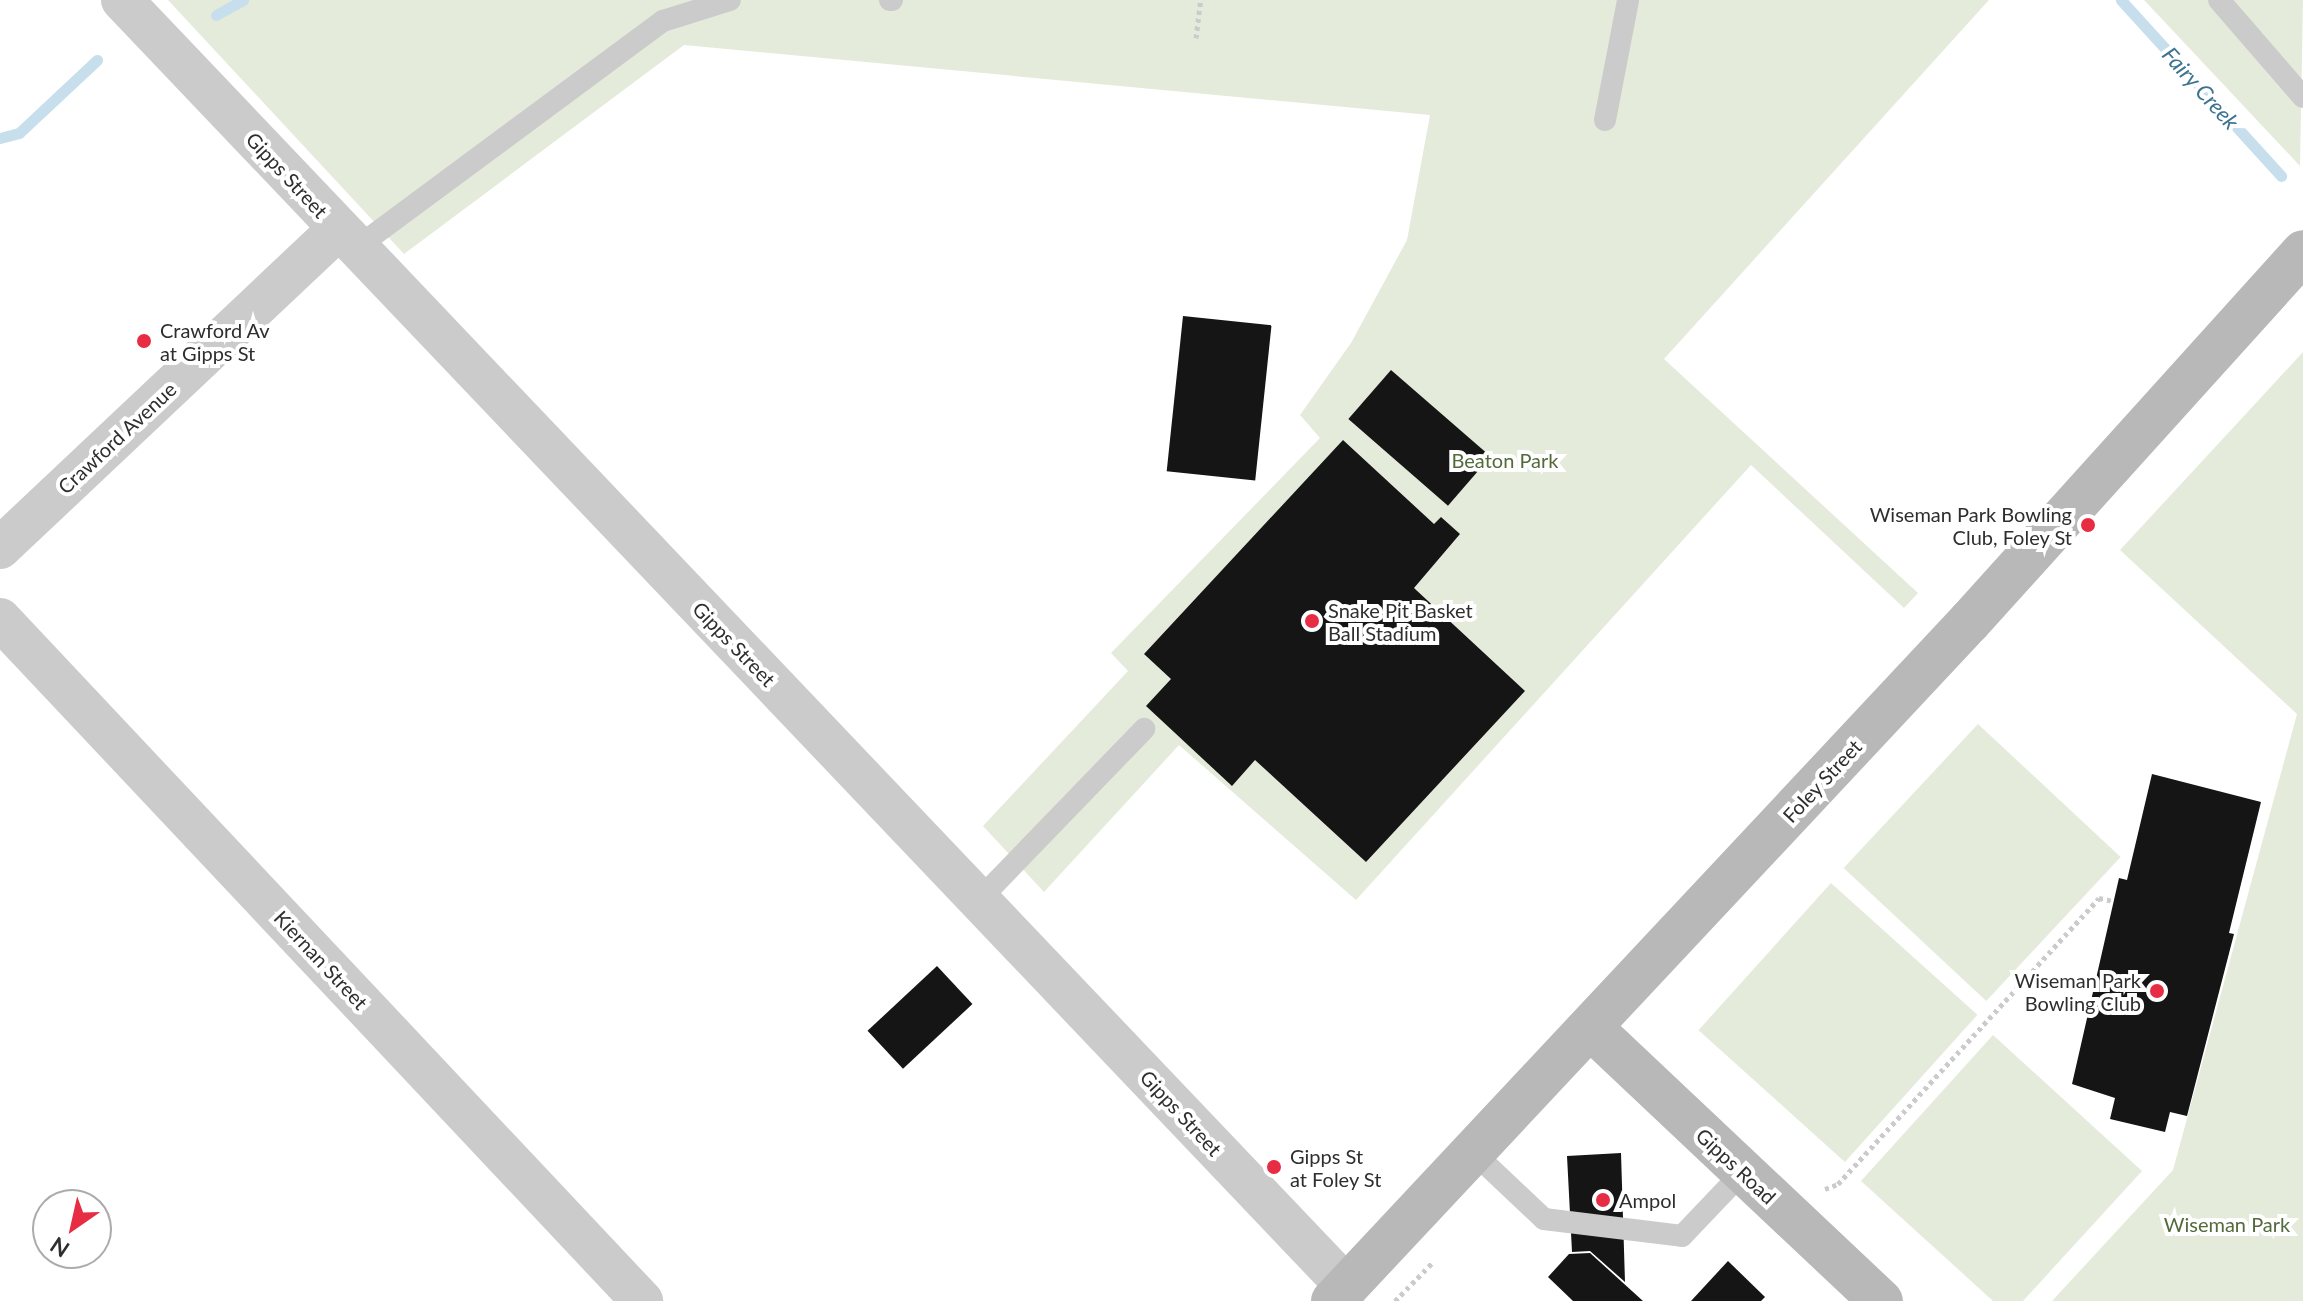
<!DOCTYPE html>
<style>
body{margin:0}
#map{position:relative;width:2303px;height:1301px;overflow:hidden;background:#fff;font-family:Lato,sans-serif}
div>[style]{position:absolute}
.green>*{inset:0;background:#e4ebdb;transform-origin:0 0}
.stream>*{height:11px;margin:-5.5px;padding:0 5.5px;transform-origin:5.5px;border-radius:5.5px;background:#c7dfec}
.building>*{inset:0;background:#151515;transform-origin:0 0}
.path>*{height:5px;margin-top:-2.5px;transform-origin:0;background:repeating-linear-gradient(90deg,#cbcbcb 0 4px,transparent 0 8px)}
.lane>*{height:22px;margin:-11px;padding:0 11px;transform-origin:11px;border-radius:11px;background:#cbcbcb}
.street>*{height:42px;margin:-21px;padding:0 21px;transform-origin:21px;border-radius:21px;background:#cbcbcb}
.secondary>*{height:44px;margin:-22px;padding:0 22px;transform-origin:22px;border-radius:22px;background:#b8b8b8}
.dots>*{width:22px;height:22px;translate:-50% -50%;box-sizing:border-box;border:4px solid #fff;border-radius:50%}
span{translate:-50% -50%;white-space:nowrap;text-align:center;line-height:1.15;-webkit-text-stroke:8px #fff;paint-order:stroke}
.street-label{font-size:20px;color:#2e2e2e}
.poi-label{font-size:20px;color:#2e2e2e}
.left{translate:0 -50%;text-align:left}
.right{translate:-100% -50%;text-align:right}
.park-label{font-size:20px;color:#536a3b}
.water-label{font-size:22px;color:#3b7390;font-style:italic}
.north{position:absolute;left:32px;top:1189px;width:80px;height:80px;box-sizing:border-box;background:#fff;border:2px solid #ababab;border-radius:50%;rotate:214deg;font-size:22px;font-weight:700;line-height:32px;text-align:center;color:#2e2e2e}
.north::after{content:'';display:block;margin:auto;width:28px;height:36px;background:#e72d43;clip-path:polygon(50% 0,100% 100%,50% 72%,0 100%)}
</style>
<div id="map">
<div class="green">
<div style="clip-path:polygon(168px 0,1989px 0,1664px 359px,1918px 593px,1904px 608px,1751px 465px,1356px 900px,1179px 745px,1044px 892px,983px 826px,1128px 671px,1111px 653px,1320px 438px,1300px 415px,1351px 343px,1407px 240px,1430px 115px,684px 45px,404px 254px)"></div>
<div style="clip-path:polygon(2144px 0,2303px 0,2300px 166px)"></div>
<div style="clip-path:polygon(2303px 352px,2303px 1301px,2052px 1301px,2173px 1170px,2297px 714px,2120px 550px)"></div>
<div style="left:1978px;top:724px;width:195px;height:197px;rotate:43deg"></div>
<div style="left:1831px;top:883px;width:197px;height:198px;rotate:42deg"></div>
<div style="clip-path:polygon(1993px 1035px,2142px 1171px,2023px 1301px,1993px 1301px,1861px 1181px)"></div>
</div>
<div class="stream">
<div style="left:2121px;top:0;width:238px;rotate:47.7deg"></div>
<div style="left:216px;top:15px;width:31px;rotate:-29deg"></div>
<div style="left:0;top:138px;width:20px;rotate:-15deg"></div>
<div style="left:19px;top:133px;width:107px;rotate:-43.1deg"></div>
</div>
<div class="building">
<div style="left:1183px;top:316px;width:89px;height:156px;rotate:6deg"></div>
<div style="left:1391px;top:370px;width:132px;height:65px;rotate:41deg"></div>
<div style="clip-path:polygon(1343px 440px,1434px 524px,1441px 517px,1460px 534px,1414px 588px,1525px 691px,1366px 862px,1255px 760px,1232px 786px,1146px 706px,1171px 679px,1144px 654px)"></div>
<div style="clip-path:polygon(2152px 774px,2261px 802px,2229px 933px,2234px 934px,2187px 1116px,2170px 1112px,2165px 1132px,2110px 1119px,2115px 1098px,2072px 1084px,2119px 878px,2127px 880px)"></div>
<div style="left:937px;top:966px;width:52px;height:95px;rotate:47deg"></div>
<div style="clip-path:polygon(1621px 1153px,1625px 1282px,1590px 1251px,1572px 1252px,1567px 1156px)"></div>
<div style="clip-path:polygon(1590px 1253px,1643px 1301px,1573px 1301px,1548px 1277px,1569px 1254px)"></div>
<div style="clip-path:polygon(1728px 1261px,1765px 1297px,1761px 1301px,1691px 1301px)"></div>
</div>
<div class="path">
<div style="left:1196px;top:38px;width:38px;rotate:-83deg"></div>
<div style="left:1825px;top:1189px;width:14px;rotate:-21deg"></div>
<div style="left:1838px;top:1184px;width:387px;rotate:-47.6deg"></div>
<div style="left:2099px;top:898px;width:14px;rotate:12deg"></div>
<div style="left:1395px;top:1301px;width:54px;rotate:-45.7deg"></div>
</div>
<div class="lane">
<div style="left:890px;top:0;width:2px"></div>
<div style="left:2219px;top:0;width:128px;rotate:49.1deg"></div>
<div style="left:1605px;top:120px;width:122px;rotate:-79.1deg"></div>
<div style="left:356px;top:248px;width:382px;rotate:-36.5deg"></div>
<div style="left:663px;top:21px;width:70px;rotate:-17.4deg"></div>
<div style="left:979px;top:900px;width:238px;rotate:-46deg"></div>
<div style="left:1472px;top:1151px;width:99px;rotate:43.4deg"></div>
<div style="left:1544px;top:1219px;width:139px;rotate:7deg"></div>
<div style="left:1682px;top:1236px;width:88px;rotate:-46.4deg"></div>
</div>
<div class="street">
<div style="left:122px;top:0;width:1777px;rotate:46.41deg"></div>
<div style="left:0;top:548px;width:465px;rotate:-43.3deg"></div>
<div style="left:0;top:619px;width:937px;rotate:46.73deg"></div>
</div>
<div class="secondary">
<div style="left:1592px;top:1029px;width:397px;rotate:43.3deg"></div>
<div style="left:1333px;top:1301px;width:932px;rotate:-46.87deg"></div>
<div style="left:1970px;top:621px;width:497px;rotate:-47.9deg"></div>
</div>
<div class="dots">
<div style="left:144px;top:341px;background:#e72d43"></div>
<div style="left:2088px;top:525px;background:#e72d43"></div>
<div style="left:1312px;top:621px;background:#e72d43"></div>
<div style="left:2157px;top:991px;background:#e72d43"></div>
<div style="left:1274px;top:1167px;background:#e72d43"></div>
<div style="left:1603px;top:1200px;background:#e72d43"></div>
</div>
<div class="street-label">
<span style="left:287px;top:175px;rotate:47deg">Gipps Street</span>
<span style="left:117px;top:438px;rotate:-43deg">Crawford Avenue</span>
<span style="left:734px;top:644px;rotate:46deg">Gipps Street</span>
<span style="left:1822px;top:781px;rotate:-47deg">Foley Street</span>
<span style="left:321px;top:960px;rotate:47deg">Kiernan Street</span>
<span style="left:1181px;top:1113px;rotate:47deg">Gipps Street</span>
<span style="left:1736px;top:1166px;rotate:43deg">Gipps Road</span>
</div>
<div class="poi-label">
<span class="left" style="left:160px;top:342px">Crawford Av<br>at Gipps St</span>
<span class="right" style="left:2072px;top:526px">Wiseman Park Bowling<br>Club, Foley St</span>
<span class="left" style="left:1328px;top:622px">Snake Pit Basket<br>Ball Stadium</span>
<span class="right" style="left:2141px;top:992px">Wiseman Park<br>Bowling Club</span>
<span class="left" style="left:1290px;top:1168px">Gipps St<br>at Foley St</span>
<span class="left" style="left:1619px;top:1200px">Ampol</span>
</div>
<div class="park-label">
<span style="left:1505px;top:460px">Beaton Park</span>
<span style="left:2227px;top:1224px">Wiseman Park</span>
</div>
<div class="water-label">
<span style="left:2201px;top:88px;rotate:48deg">Fairy Creek</span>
</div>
<div class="north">N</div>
</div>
